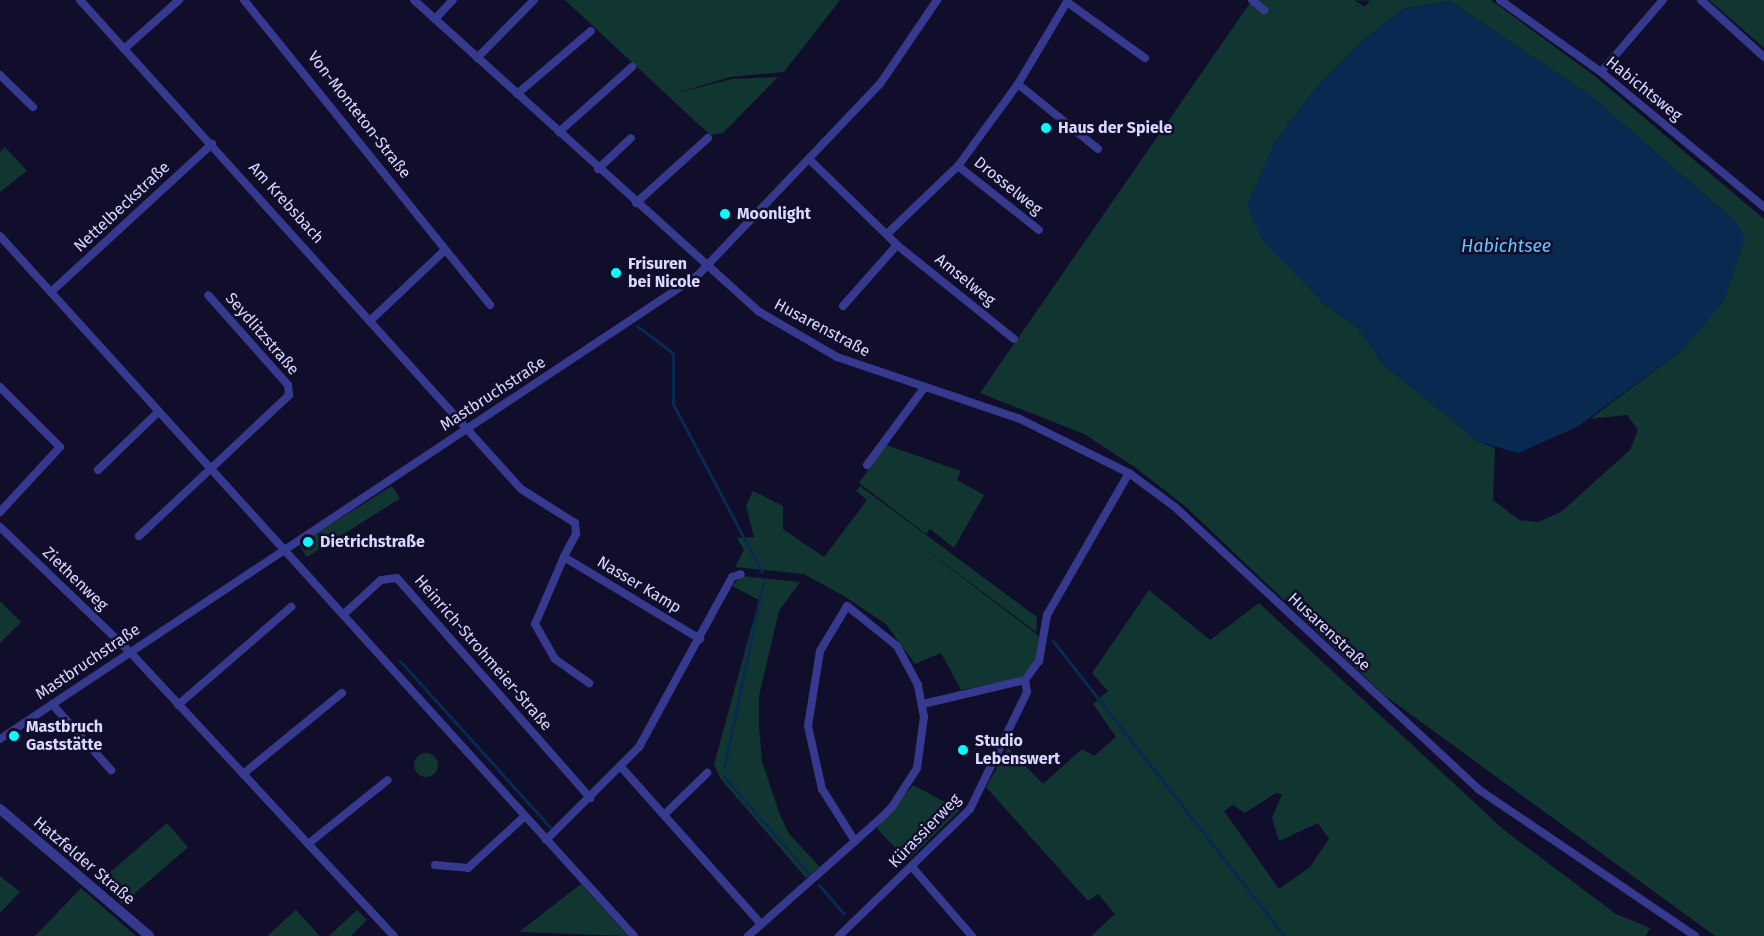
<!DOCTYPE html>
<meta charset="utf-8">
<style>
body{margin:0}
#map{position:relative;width:1764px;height:936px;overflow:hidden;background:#110e2b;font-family:"Fira Sans",sans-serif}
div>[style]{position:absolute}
.green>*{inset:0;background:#113531;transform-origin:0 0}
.round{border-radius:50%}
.water>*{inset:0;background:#082950}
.stream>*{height:3px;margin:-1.5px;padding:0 1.5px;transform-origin:1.5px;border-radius:1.5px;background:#082950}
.minor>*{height:8px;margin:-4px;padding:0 4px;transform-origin:4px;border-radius:4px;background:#363a8e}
.tertiary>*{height:10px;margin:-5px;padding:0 5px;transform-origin:5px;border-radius:5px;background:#363a8e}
.dots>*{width:16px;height:16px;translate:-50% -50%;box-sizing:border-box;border:3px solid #110e2b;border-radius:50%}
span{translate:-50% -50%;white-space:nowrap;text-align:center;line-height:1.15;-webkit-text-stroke:5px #110e2b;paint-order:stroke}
.street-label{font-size:16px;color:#d9d8ff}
.poi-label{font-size:16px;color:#d9d8ff;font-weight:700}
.left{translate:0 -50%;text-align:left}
.water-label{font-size:18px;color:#66c6ff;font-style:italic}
</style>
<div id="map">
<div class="green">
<div style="clip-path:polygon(565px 0,840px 0,784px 72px,730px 77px,673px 94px,732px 79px,778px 77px,723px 133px,710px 135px)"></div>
<div style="clip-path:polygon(evenodd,1252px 0,1354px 0,1365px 7px,1370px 0,1491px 0,1596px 77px,1764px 219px,1764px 936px,1715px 936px,1384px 695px,1186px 507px,1136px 468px,1084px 434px,980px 393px,1252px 0,1449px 1px,1588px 94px,1736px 222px,1682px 350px,1590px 419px,1627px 415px,1638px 430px,1630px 450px,1561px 512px,1538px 522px,1519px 520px,1493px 500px,1495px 448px,1479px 442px,1384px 365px,1358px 328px,1324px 304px,1274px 144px,1311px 94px,1360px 43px,1403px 9px,1449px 1px)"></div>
<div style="clip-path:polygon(1709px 0,1764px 0,1764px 48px)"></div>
<div style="clip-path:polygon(5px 147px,27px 171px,0 192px,0 152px)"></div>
<div style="clip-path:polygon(886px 445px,961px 471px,957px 480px,984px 495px,954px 548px,930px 529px,926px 534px,859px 483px)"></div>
<div style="left:392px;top:486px;width:15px;height:110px;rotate:58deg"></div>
<div style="clip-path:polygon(860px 486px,1037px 617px,1036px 632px,903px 532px,1039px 636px,1037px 658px,1024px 677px,961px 690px,941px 653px,915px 664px,886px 624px,844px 596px,804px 574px,735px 567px,744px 550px,737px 538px,754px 537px,746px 506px,753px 491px,783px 506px,783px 529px,824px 557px,867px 500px,856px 491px)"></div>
<div style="clip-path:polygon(741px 576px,800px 582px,779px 611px,759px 696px,759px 727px,762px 761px,780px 815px,789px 834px,820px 867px,806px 878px,720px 778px,714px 764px,759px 600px,732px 586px)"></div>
<div style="clip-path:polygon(evenodd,1149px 590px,1210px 640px,1259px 603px,1504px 830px,1616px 914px,1650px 928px,1646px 936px,1091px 936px,1115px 914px,1098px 894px,1088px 901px,986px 787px,1008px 748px,1043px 784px,1082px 749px,1094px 756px,1116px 737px,1093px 704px,1108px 691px,1092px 673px,1149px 590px,1276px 793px,1282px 794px,1272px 818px,1279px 841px,1318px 823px,1329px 839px,1310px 867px,1279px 889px,1224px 811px,1233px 805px,1245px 813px,1276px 793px)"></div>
<div style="clip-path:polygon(0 601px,21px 622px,0 643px)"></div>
<div class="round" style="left:414px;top:753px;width:24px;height:24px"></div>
<div style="clip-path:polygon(913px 785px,960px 810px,907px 861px,877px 828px)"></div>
<div style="left:167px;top:823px;width:32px;height:87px;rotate:49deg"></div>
<div style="clip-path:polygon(0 876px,20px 892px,0 913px)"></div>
<div style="clip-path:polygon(581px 884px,628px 936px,519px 932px)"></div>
<div style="clip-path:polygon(81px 888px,136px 936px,35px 936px)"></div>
<div style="clip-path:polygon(296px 910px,320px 936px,267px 936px)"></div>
<div style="clip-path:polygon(357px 910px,367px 920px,351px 936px,329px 936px)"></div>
</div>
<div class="water">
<div style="clip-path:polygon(1449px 1px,1588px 94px,1736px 222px,1745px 239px,1724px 301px,1682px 350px,1577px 427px,1518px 453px,1479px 442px,1384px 365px,1358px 328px,1324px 304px,1263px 241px,1247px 205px,1274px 144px,1311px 94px,1360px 43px,1403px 9px)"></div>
</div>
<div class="stream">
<div style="left:637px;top:326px;width:45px;rotate:36.9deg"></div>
<div style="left:673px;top:353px;width:51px;rotate:90deg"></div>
<div style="left:673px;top:404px;width:190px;rotate:62.1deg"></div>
<div style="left:1053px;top:641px;width:375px;rotate:51.9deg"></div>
<div style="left:400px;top:661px;width:224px;rotate:47.9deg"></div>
<div style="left:724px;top:768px;width:189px;rotate:-78.1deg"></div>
<div style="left:724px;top:777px;width:132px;rotate:48.7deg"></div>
<div style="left:819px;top:885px;width:38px;rotate:49deg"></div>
</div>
<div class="minor">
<div style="left:80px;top:0;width:658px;rotate:47.95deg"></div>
<div style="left:521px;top:489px;width:64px;rotate:32.2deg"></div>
<div style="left:575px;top:523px;width:11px;rotate:85deg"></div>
<div style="left:576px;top:534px;width:26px;rotate:118deg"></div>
<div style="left:564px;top:557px;width:159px;rotate:31.1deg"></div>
<div style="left:244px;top:0;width:392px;rotate:51.1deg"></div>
<div style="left:414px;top:0;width:464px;rotate:42.1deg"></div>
<div style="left:758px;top:311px;width:91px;rotate:30.2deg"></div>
<div style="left:837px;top:357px;width:193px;rotate:18.7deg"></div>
<div style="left:1020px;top:419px;width:122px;rotate:26.4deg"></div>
<div style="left:1129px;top:473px;width:57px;rotate:36.5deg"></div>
<div style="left:1175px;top:507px;width:414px;rotate:42.9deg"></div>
<div style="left:1478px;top:789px;width:262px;rotate:34.1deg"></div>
<div style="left:1252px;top:0;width:16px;rotate:40deg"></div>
<div style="left:1500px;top:0;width:124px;rotate:35.5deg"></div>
<div style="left:1601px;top:72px;width:212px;rotate:39.6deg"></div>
<div style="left:1701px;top:0;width:85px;rotate:42.1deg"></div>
<div style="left:1067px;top:2px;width:96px;rotate:35.7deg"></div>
<div style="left:435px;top:19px;width:26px;rotate:-47deg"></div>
<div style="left:124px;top:49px;width:74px;rotate:-41.7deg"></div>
<div style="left:477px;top:58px;width:81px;rotate:-45.5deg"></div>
<div style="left:1601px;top:72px;width:95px;rotate:-49.3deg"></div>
<div style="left:0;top:75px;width:46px;rotate:44.1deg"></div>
<div style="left:1018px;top:84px;width:103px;rotate:39.1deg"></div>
<div style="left:517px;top:94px;width:97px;rotate:-40.4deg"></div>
<div style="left:559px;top:132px;width:98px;rotate:-41.7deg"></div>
<div style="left:810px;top:160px;width:122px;rotate:44.3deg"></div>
<div style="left:897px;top:245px;width:150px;rotate:38.8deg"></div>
<div style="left:958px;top:166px;width:103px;rotate:38.3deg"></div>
<div style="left:598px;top:169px;width:45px;rotate:-43.2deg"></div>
<div style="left:636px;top:203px;width:97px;rotate:-42.1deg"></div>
<div style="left:887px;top:234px;width:98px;rotate:-43.8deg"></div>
<div style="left:958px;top:166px;width:102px;rotate:-53.8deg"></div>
<div style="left:1018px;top:84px;width:98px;rotate:-59.2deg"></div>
<div style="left:0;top:236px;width:944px;rotate:47.83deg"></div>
<div style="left:51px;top:292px;width:219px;rotate:-42.6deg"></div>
<div style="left:843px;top:306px;width:81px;rotate:-48.5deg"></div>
<div style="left:372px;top:319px;width:99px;rotate:-43.4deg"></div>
<div style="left:0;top:387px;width:85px;rotate:45deg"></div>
<div style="left:60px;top:447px;width:88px;rotate:132.7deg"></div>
<div style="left:867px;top:465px;width:96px;rotate:-53.5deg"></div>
<div style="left:98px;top:470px;width:83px;rotate:-44deg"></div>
<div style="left:0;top:527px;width:179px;rotate:43.9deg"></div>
<div style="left:129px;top:651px;width:389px;rotate:47.1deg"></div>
<div style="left:139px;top:536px;width:206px;rotate:-43.2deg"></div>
<div style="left:289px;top:395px;width:10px;rotate:-96deg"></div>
<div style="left:288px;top:385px;width:120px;rotate:-131.6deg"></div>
<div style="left:564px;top:557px;width:73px;rotate:113.4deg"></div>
<div style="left:535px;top:624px;width:40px;rotate:60.3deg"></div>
<div style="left:555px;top:659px;width:42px;rotate:35.2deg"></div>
<div style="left:344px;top:614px;width:50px;rotate:-42.6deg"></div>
<div style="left:381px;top:580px;width:16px;rotate:-7deg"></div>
<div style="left:397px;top:578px;width:293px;rotate:48.7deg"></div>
<div style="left:52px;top:704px;width:89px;rotate:48.2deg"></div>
<div style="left:923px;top:704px;width:105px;rotate:-13.2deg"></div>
<div style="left:178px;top:705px;width:150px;rotate:-40.9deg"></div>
<div style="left:0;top:739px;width:837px;rotate:-33.6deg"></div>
<div style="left:697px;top:276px;width:265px;rotate:-46.4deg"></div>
<div style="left:880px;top:84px;width:102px;rotate:-55.8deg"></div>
<div style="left:622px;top:768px;width:209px;rotate:48.3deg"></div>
<div style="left:243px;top:774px;width:128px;rotate:-39.3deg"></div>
<div style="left:665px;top:814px;width:59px;rotate:-44.3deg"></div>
<div style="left:546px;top:840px;width:132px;rotate:-45deg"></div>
<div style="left:639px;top:747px;width:194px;rotate:-61.3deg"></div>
<div style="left:732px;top:577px;width:9px;rotate:-18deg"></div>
<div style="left:308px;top:844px;width:102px;rotate:-38.7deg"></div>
<div style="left:435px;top:865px;width:33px;rotate:5deg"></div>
<div style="left:468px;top:868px;width:77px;rotate:-42.4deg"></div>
<div style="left:913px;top:868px;width:90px;rotate:49.1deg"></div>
<div style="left:748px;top:936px;width:92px;rotate:-41.5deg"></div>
<div style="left:817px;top:875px;width:86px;rotate:-41.7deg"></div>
<div style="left:881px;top:818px;width:16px;rotate:-45deg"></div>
<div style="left:892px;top:807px;width:46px;rotate:-57.3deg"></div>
<div style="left:917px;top:768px;width:51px;rotate:-82.2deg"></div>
<div style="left:924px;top:717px;width:33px;rotate:-101deg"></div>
<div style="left:918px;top:685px;width:44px;rotate:-118.3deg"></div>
<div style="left:897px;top:646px;width:64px;rotate:-141.3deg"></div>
<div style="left:847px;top:606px;width:52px;rotate:121deg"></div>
<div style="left:820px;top:651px;width:76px;rotate:99.1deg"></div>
<div style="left:808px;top:726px;width:65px;rotate:77.5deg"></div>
<div style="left:822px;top:789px;width:62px;rotate:57.6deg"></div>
<div style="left:839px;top:936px;width:182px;rotate:-44.1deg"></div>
<div style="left:970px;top:809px;width:130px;rotate:-64deg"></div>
<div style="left:1027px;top:692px;width:12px;rotate:-99deg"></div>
<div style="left:1025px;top:680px;width:24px;rotate:-54deg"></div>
<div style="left:1039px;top:661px;width:47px;rotate:-80.1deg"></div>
<div style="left:1047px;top:615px;width:164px;rotate:-60deg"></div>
</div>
<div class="tertiary">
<div style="left:0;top:809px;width:196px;rotate:40.4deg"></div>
</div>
<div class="dots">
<div style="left:1046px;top:128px;background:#04fdff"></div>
<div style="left:725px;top:214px;background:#04fdff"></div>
<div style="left:616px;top:273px;background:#04fdff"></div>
<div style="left:308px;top:542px;background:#04fdff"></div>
<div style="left:14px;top:736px;background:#04fdff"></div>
<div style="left:963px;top:750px;background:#04fdff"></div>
</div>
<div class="street-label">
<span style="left:1644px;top:89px;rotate:39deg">Habichtsweg</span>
<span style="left:359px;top:115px;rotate:52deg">Von-Monteton-Straße</span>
<span style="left:1008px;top:186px;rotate:39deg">Drosselweg</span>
<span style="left:286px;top:203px;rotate:48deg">Am Krebsbach</span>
<span style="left:122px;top:207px;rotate:-43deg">Nettelbeckstraße</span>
<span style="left:965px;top:280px;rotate:39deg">Amselweg</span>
<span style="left:822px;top:328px;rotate:28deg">Husarenstraße</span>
<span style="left:262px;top:334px;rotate:49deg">Seydlitzstraße</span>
<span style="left:493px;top:394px;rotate:-33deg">Mastbruchstraße</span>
<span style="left:75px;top:579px;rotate:44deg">Ziethenweg</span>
<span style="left:639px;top:585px;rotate:31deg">Nasser Kamp</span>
<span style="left:1329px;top:632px;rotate:43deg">Husarenstraße</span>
<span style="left:483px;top:653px;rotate:49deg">Heinrich-Strohmeier-Straße</span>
<span style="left:88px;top:662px;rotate:-34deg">Mastbruchstraße</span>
<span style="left:925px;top:831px;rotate:-46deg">Kürassierweg</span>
<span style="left:84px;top:861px;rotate:40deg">Hatzfelder Straße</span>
</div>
<div class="poi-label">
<span class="left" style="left:1058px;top:128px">Haus der Spiele</span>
<span class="left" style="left:737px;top:214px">Moonlight</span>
<span class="left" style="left:628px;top:273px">Frisuren<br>bei Nicole</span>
<span class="left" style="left:320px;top:542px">Dietrichstraße</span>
<span class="left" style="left:26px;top:736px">Mastbruch<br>Gaststätte</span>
<span class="left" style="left:975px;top:750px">Studio<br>Lebenswert</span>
</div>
<div class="water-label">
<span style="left:1506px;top:246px">Habichtsee</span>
</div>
</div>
